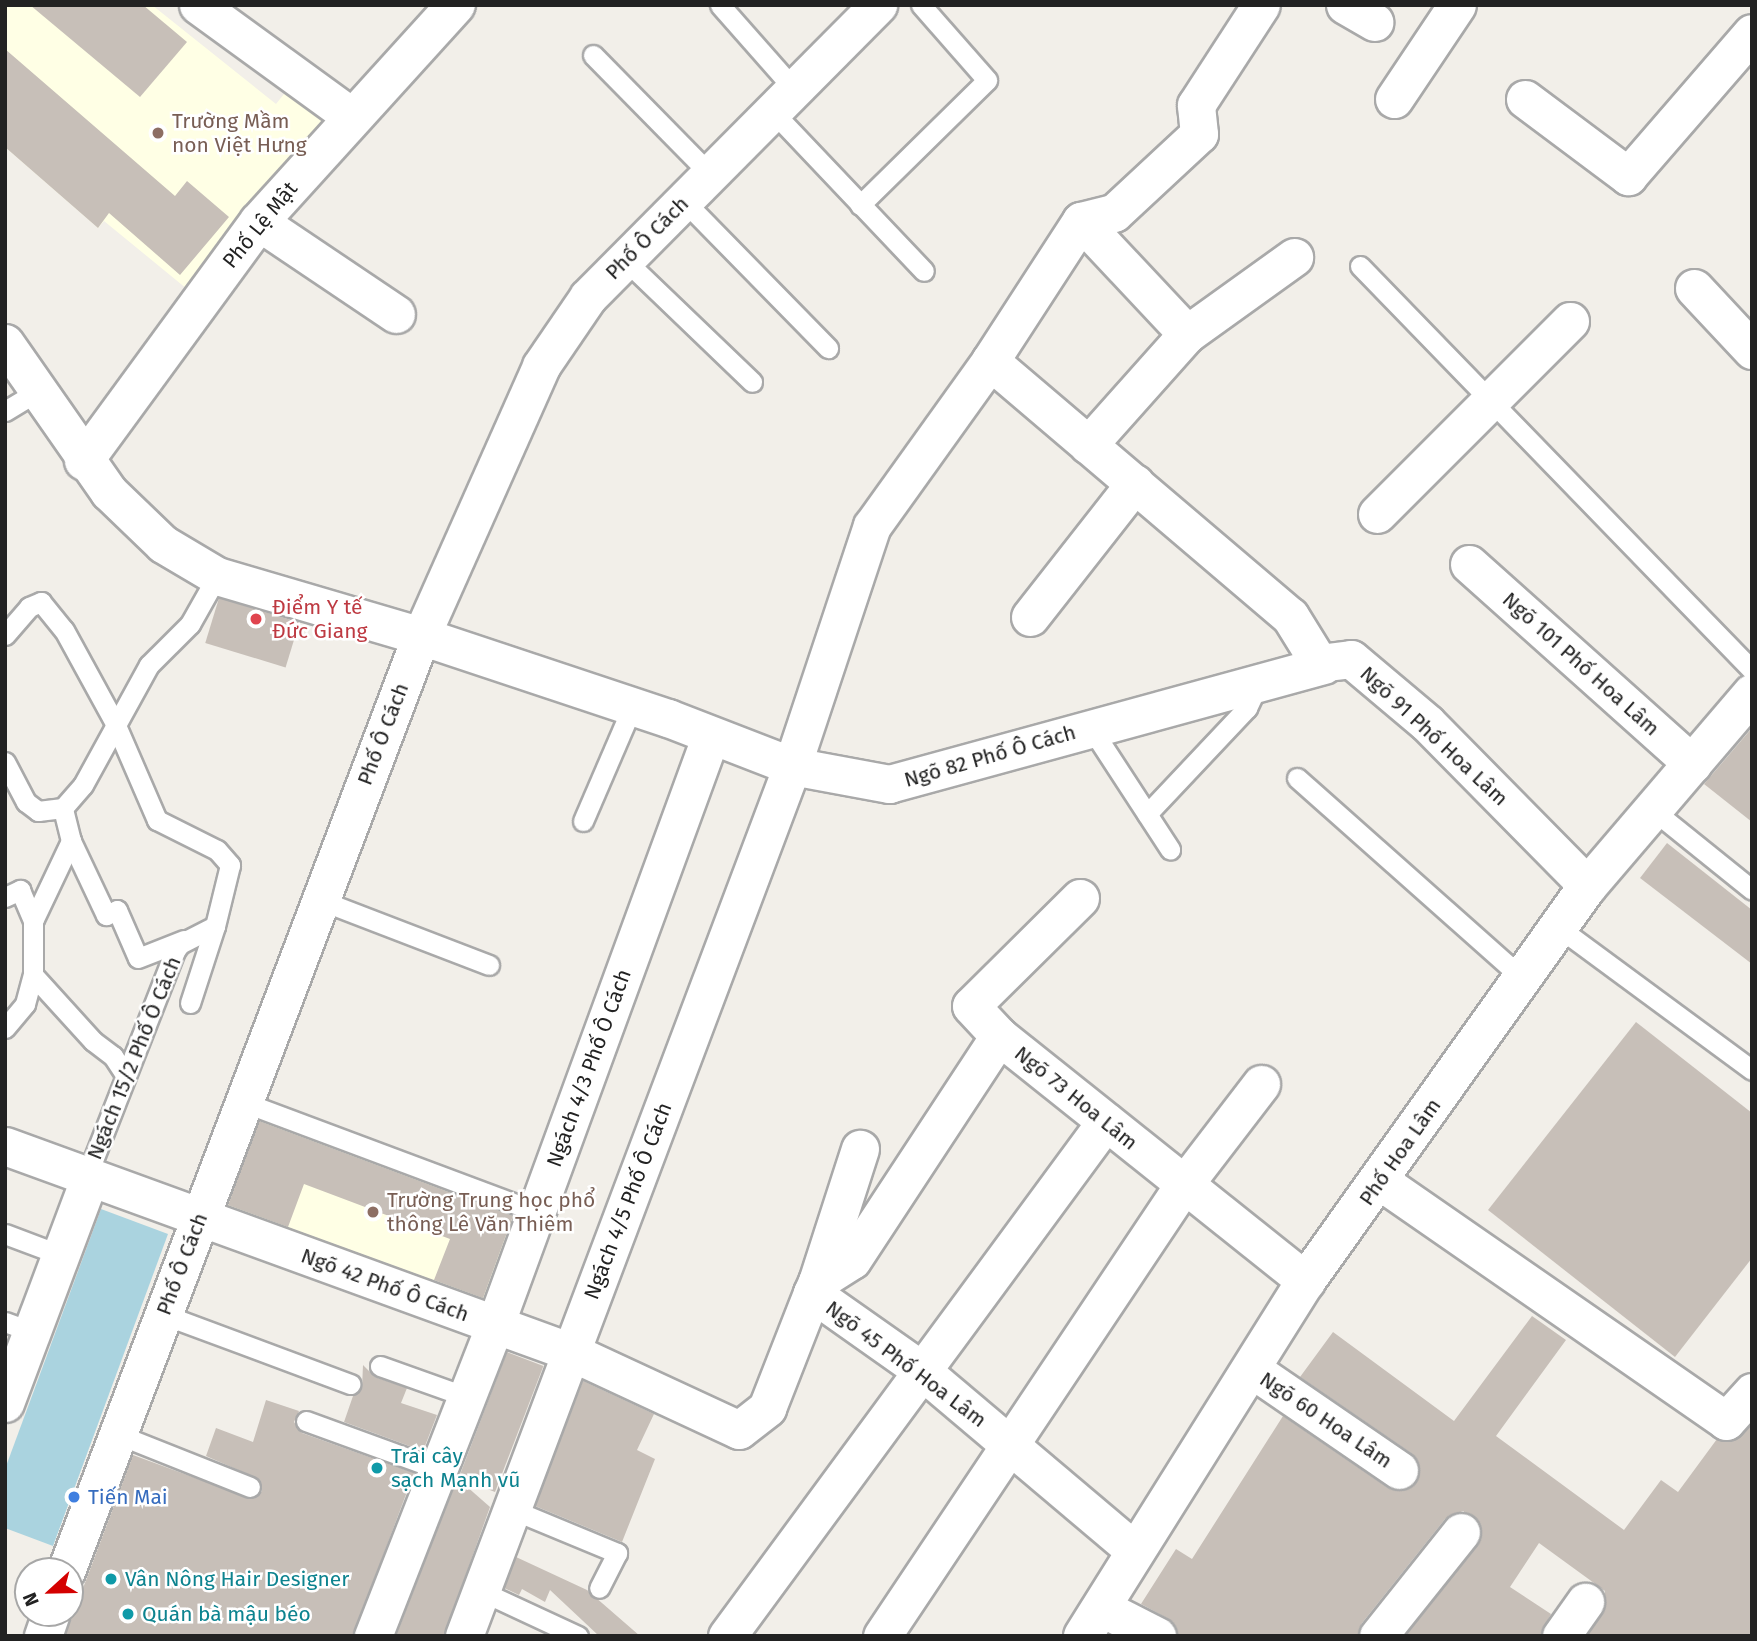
<!DOCTYPE html>
<meta charset="utf-8">
<style>
body{margin:0}
#map{position:relative;width:1757px;height:1641px;overflow:hidden;background:#f2efe9;font-family:"Fira Sans",sans-serif}
div>[style]{position:absolute}
.education>*{inset:0;background:#ffffe5;transform-origin:0 0}
.water>*{inset:0;background:#aad3df}
.building>*{inset:0;background:#c7bfb8;transform-origin:0 0}
.roads{filter:drop-shadow(2px 0 #a9a9a9) drop-shadow(-2px 0 #a9a9a9) drop-shadow(0 2px #a9a9a9) drop-shadow(0 -2px #a9a9a9)}
.service>*{height:19px;margin:-9.5px;padding:0 9.5px;transform-origin:9.5px;border-radius:9.5px;background:#fff}
.minor>*{height:37px;margin:-18.5px;padding:0 18.5px;transform-origin:18.5px;border-radius:18.5px;background:#fff}
.tertiary>*{height:38px;margin:-19px;padding:0 19px;transform-origin:19px;border-radius:19px;background:#fff}
.dots>*{width:19px;height:19px;translate:-50% -50%;box-sizing:border-box;border:4px solid #fff;border-radius:50%}
span{translate:-50% -50%;white-space:nowrap;text-align:center;line-height:1.15;-webkit-text-stroke:5px #fff;paint-order:stroke}
.education-label{font-size:21px;color:#785e54}
.left{translate:0 -50%;text-align:left}
.street-label{font-size:21px;color:#222}
.health-label{font-size:21px;color:#be3a42}
.culture-label{font-size:21px;color:#0d838f}
.shop-label{font-size:21px;color:#366cbe}
.frame{position:absolute;inset:0;border:7px solid #222;pointer-events:none}
.north{position:absolute;left:14px;top:1557px;width:70px;height:70px;box-sizing:border-box;background:#fff;border:2px solid #a7a7a7;border-radius:50%;rotate:248deg;font-size:19px;font-weight:700;line-height:28px;text-align:center;color:#222}
.north::after{content:'';display:block;margin:auto;width:24px;height:32px;background:#d40000;clip-path:polygon(50% 0,100% 100%,50% 72%,0 100%)}
</style>
<div id="map">
<div class="education">
<div style="clip-path:polygon(5px 5px,152px 5px,276px 104px,288px 89px,323px 119px,187px 289px,104px 221px,98px 228px,5px 147px)"></div>
<div style="left:262px;top:1111px;width:278px;height:111px;rotate:20deg"></div>
</div>
<div class="water">
<div style="clip-path:polygon(101px 1209px,168px 1234px,53px 1546px,5px 1528px,5px 1469px)"></div>
</div>
<div class="building">
<div style="clip-path:polygon(30px 5px,143px 5px,187px 42px,140px 97px)"></div>
<div style="clip-path:polygon(5px 49px,175px 196px,187px 181px,229px 217px,180px 275px,109px 213px,98px 228px,5px 147px)"></div>
<div style="left:219px;top:598px;width:84px;height:47px;rotate:17deg"></div>
<div style="clip-path:polygon(1752px 728px,1752px 822px,1704px 784px)"></div>
<div style="clip-path:polygon(1667px 843px,1752px 910px,1752px 964px,1640px 878px)"></div>
<div style="clip-path:polygon(1636px 1022px,1752px 1113px,1752px 1258px,1675px 1357px,1488px 1210px)"></div>
<div style="clip-path:polygon(259px 1121px,513px 1216px,483px 1298px,434px 1280px,450px 1239px,304px 1184px,288px 1227px,228px 1205px)"></div>
<div style="clip-path:polygon(1532px 1316px,1566px 1340px,1496px 1436px,1624px 1530px,1661px 1480px,1678px 1492px,1717px 1439px,1734px 1440px,1752px 1424px,1752px 1636px,1587px 1636px,1602px 1614px,1605px 1591px,1539px 1543px,1510px 1587px,1551px 1614px,1540px 1636px,1405px 1636px,1478px 1545px,1480px 1524px,1463px 1511px,1445px 1519px,1362px 1623px,1357px 1636px,1178px 1636px,1167px 1618px,1141px 1604px,1176px 1549px,1192px 1559px,1283px 1416px,1388px 1488px,1407px 1489px,1416px 1482px,1420px 1471px,1411px 1453px,1300px 1377px,1333px 1332px,1454px 1421px)"></div>
<div style="left:507px;top:1352px;width:39px;height:135px;rotate:21deg"></div>
<div style="clip-path:polygon(363px 1365px,375px 1377px,407px 1388px,401px 1403px,437px 1415px,423px 1451px,344px 1422px,353px 1396px,362px 1388px)"></div>
<div style="clip-path:polygon(583px 1381px,654px 1414px,637px 1450px,655px 1459px,622px 1542px,535px 1506px)"></div>
<div style="clip-path:polygon(266px 1400px,299px 1411px,294px 1422px,302px 1433px,414px 1473px,353px 1636px,65px 1636px,133px 1455px,252px 1499px,262px 1491px,259px 1479px,206px 1456px,216px 1428px,253px 1442px)"></div>
<div style="clip-path:polygon(457px 1478px,490px 1507px,444px 1636px,396px 1636px)"></div>
<div style="clip-path:polygon(516px 1557px,587px 1590px,640px 1636px,599px 1636px,550px 1590px,545px 1602px,522px 1589px,519px 1595px,504px 1588px)"></div>
</div>
<div class="roads">
<div class="service">
<div style="left:720px;top:5px;width:112px;rotate:48.6deg"></div>
<div style="left:593px;top:55px;width:167px;rotate:45.5deg"></div>
<div style="left:773px;top:112px;width:219px;rotate:46.5deg"></div>
<div style="left:684px;top:201px;width:206px;rotate:45.6deg"></div>
<div style="left:860px;top:205px;width:178px;rotate:-44.5deg"></div>
<div style="left:987px;top:80px;width:100px;rotate:-131.3deg"></div>
<div style="left:625px;top:260px;width:176px;rotate:43.8deg"></div>
<div style="left:1360px;top:266px;width:563px;rotate:45.86deg"></div>
<div style="left:5px;top:411px;width:37px;rotate:-31deg"></div>
<div style="left:5px;top:635px;width:37px;rotate:-49deg"></div>
<div style="left:29px;top:607px;width:13px;rotate:-23deg"></div>
<div style="left:41px;top:602px;width:36px;rotate:51deg"></div>
<div style="left:64px;top:630px;width:106px;rotate:61.3deg"></div>
<div style="left:115px;top:723px;width:106px;rotate:66.6deg"></div>
<div style="left:157px;top:820px;width:67px;rotate:26.6deg"></div>
<div style="left:217px;top:850px;width:20px;rotate:49deg"></div>
<div style="left:230px;top:865px;width:63px;rotate:103.8deg"></div>
<div style="left:215px;top:926px;width:39px;rotate:153deg"></div>
<div style="left:180px;top:944px;width:9px;rotate:126deg"></div>
<div style="left:175px;top:951px;width:242px;rotate:111.4deg"></div>
<div style="left:1091px;top:728px;width:145px;rotate:56.9deg"></div>
<div style="left:5px;top:762px;width:45px;rotate:62.3deg"></div>
<div style="left:26px;top:802px;width:15px;rotate:37deg"></div>
<div style="left:38px;top:811px;width:25px;rotate:-7deg"></div>
<div style="left:1297px;top:778px;width:301px;rotate:41.6deg"></div>
<div style="left:1653px;top:810px;width:127px;rotate:38.9deg"></div>
<div style="left:1147px;top:814px;width:146px;rotate:-46.7deg"></div>
<div style="left:1247px;top:708px;width:29px;rotate:-65deg"></div>
<div style="left:583px;top:821px;width:124px;rotate:-66.7deg"></div>
<div style="left:71px;top:841px;width:82px;rotate:64.7deg"></div>
<div style="left:106px;top:915px;width:12px;rotate:-24deg"></div>
<div style="left:117px;top:910px;width:52px;rotate:66.4deg"></div>
<div style="left:138px;top:958px;width:49px;rotate:-21.4deg"></div>
<div style="left:5px;top:897px;width:17px;rotate:-25deg"></div>
<div style="left:20px;top:890px;width:34px;rotate:67deg"></div>
<div style="left:320px;top:900px;width:181px;rotate:21deg"></div>
<div style="left:1558px;top:927px;width:241px;rotate:36.4deg"></div>
<div style="left:33px;top:975px;width:89px;rotate:47.7deg"></div>
<div style="left:93px;top:1041px;width:25px;rotate:37deg"></div>
<div style="left:113px;top:1056px;width:24px;rotate:57deg"></div>
<div style="left:190px;top:1003px;width:81px;rotate:-72deg"></div>
<div style="left:5px;top:1028px;width:31px;rotate:-50deg"></div>
<div style="left:25px;top:1004px;width:30px;rotate:-75deg"></div>
<div style="left:33px;top:975px;width:54px;rotate:-90deg"></div>
<div style="left:33px;top:921px;width:89px;rotate:-64.6deg"></div>
<div style="left:71px;top:841px;width:34px;rotate:-104deg"></div>
<div style="left:63px;top:808px;width:30px;rotate:-49deg"></div>
<div style="left:83px;top:785px;width:137px;rotate:-61.2deg"></div>
<div style="left:149px;top:665px;width:58px;rotate:-45deg"></div>
<div style="left:190px;top:624px;width:55px;rotate:-60.6deg"></div>
<div style="left:243px;top:1102px;width:314px;rotate:20.5deg"></div>
<div style="left:5px;top:1234px;width:60px;rotate:20.6deg"></div>
<div style="left:162px;top:1314px;width:201px;rotate:20.4deg"></div>
<div style="left:5px;top:1322px;width:29px;rotate:20deg"></div>
<div style="left:380px;top:1366px;width:92px;rotate:19.6deg"></div>
<div style="left:306px;top:1421px;width:140px;rotate:20deg"></div>
<div style="left:117px;top:1434px;width:143px;rotate:21.7deg"></div>
<div style="left:511px;top:1509px;width:115px;rotate:22.5deg"></div>
<div style="left:617px;top:1553px;width:39px;rotate:117deg"></div>
<div style="left:481px;top:1591px;width:107px;rotate:24.9deg"></div>
</div>
<div class="minor">
<div style="left:198px;top:5px;width:189px;rotate:36deg"></div>
<div style="left:1345px;top:5px;width:34px;rotate:30deg"></div>
<div style="left:1394px;top:99px;width:113px;rotate:-56.2deg"></div>
<div style="left:1525px;top:99px;width:129px;rotate:36.8deg"></div>
<div style="left:1628px;top:176px;width:189px;rotate:-49.1deg"></div>
<div style="left:1081px;top:221px;width:155px;rotate:46.8deg"></div>
<div style="left:259px;top:222px;width:165px;rotate:33.9deg"></div>
<div style="left:1694px;top:288px;width:85px;rotate:46.9deg"></div>
<div style="left:5px;top:343px;width:182px;rotate:55.1deg"></div>
<div style="left:109px;top:492px;width:75px;rotate:43.9deg"></div>
<div style="left:163px;top:544px;width:63px;rotate:30.7deg"></div>
<div style="left:217px;top:576px;width:213px;rotate:16.4deg"></div>
<div style="left:421px;top:636px;width:260px;rotate:18.4deg"></div>
<div style="left:668px;top:718px;width:133px;rotate:21.2deg"></div>
<div style="left:792px;top:766px;width:99px;rotate:10.5deg"></div>
<div style="left:889px;top:784px;width:450px;rotate:-15.3deg"></div>
<div style="left:990px;top:361px;width:394px;rotate:40.4deg"></div>
<div style="left:1290px;top:616px;width:55px;rotate:58.3deg"></div>
<div style="left:1319px;top:663px;width:32px;rotate:-7deg"></div>
<div style="left:1351px;top:659px;width:99px;rotate:40.1deg"></div>
<div style="left:1427px;top:723px;width:229px;rotate:45.4deg"></div>
<div style="left:1088px;top:445px;width:149px;rotate:-48.3deg"></div>
<div style="left:1187px;top:334px;width:132px;rotate:-35.7deg"></div>
<div style="left:1377px;top:514px;width:273px;rotate:-45deg"></div>
<div style="left:1469px;top:564px;width:300px;rotate:41.8deg"></div>
<div style="left:1030px;top:617px;width:170px;rotate:-51.9deg"></div>
<div style="left:1080px;top:898px;width:153px;rotate:135.3deg"></div>
<div style="left:971px;top:1006px;width:41px;rotate:47deg"></div>
<div style="left:999px;top:1036px;width:393px;rotate:38.6deg"></div>
<div style="left:5px;top:1146px;width:602px;rotate:20deg"></div>
<div style="left:571px;top:1352px;width:185px;rotate:24.9deg"></div>
<div style="left:739px;top:1430px;width:36px;rotate:-38deg"></div>
<div style="left:767px;top:1408px;width:123px;rotate:-68.6deg"></div>
<div style="left:812px;top:1293px;width:133px;rotate:35.2deg"></div>
<div style="left:921px;top:1370px;width:279px;rotate:40.2deg"></div>
<div style="left:1380px;top:1181px;width:421px;rotate:34.7deg"></div>
<div style="left:1726px;top:1421px;width:39px;rotate:-48deg"></div>
<div style="left:817px;top:1282px;width:140px;rotate:-72.1deg"></div>
<div style="left:812px;top:1293px;width:12px;rotate:-66deg"></div>
<div style="left:817px;top:1282px;width:41px;rotate:-32.2deg"></div>
<div style="left:852px;top:1260px;width:268px;rotate:-56.7deg"></div>
<div style="left:1253px;top:1370px;width:177px;rotate:34.4deg"></div>
<div style="left:5px;top:1403px;width:241px;rotate:-69.4deg"></div>
<div style="left:66px;top:1571px;width:1000px;rotate:-69.21deg"></div>
<div style="left:421px;top:636px;width:295px;rotate:-66deg"></div>
<div style="left:541px;top:366px;width:83px;rotate:-55.7deg"></div>
<div style="left:588px;top:297px;width:412px;rotate:-45.2deg"></div>
<div style="left:1102px;top:1608px;width:62px;rotate:27deg"></div>
<div style="left:43px;top:1636px;width:24px;rotate:-71deg"></div>
<div style="left:373px;top:1636px;width:334px;rotate:-68.6deg"></div>
<div style="left:495px;top:1325px;width:628px;rotate:-69.89deg"></div>
<div style="left:464px;top:1636px;width:930px;rotate:-69.34deg"></div>
<div style="left:792px;top:766px;width:253px;rotate:-71.6deg"></div>
<div style="left:872px;top:526px;width:203px;rotate:-54.4deg"></div>
<div style="left:990px;top:361px;width:167px;rotate:-57deg"></div>
<div style="left:1081px;top:221px;width:34px;rotate:-14deg"></div>
<div style="left:1114px;top:213px;width:116px;rotate:-42.9deg"></div>
<div style="left:1199px;top:134px;width:29px;rotate:-96deg"></div>
<div style="left:1196px;top:105px;width:119px;rotate:-57deg"></div>
<div style="left:727px;top:1636px;width:639px;rotate:-53.65deg"></div>
<div style="left:882px;top:1636px;width:540px;rotate:-56.25deg"></div>
<div style="left:1182px;top:1187px;width:130px;rotate:-52.5deg"></div>
<div style="left:1378px;top:1636px;width:133px;rotate:-51.4deg"></div>
<div style="left:1561px;top:1636px;width:42px;rotate:-54.8deg"></div>
</div>
<div class="tertiary">
<div style="left:84px;top:461px;width:296px;rotate:-53.8deg"></div>
<div style="left:259px;top:222px;width:293px;rotate:-47.8deg"></div>
<div style="left:1083px;top:1636px;width:419px;rotate:-57.9deg"></div>
<div style="left:1306px;top:1281px;width:485px;rotate:-54.5deg"></div>
<div style="left:1588px;top:886px;width:253px;rotate:-49.5deg"></div>
</div>
</div>
<div class="dots">
<div style="left:158px;top:133px;background:#8d6e63"></div>
<div style="left:256px;top:619px;background:#e0444e"></div>
<div style="left:373px;top:1212px;background:#8d6e63"></div>
<div style="left:377px;top:1468px;background:#0f9aa8"></div>
<div style="left:74px;top:1497px;background:#3f7fe0"></div>
<div style="left:111px;top:1579px;background:#0f9aa8"></div>
<div style="left:128px;top:1614px;background:#0f9aa8"></div>
</div>
<div class="education-label">
<span class="left" style="left:172px;top:133px">Trường Mầm<br>non Việt Hưng</span>
<span class="left" style="left:387px;top:1212px">Trường Trung học phổ<br>thông Lê Văn Thiêm</span>
</div>
<div class="street-label">
<span style="left:260px;top:225px;rotate:-51deg">Phố Lệ Mật</span>
<span style="left:647px;top:238px;rotate:-45deg">Phố Ô Cách</span>
<span style="left:1581px;top:664px;rotate:42deg">Ngõ 101 Phố Hoa Lâm</span>
<span style="left:383px;top:734px;rotate:-69deg">Phố Ô Cách</span>
<span style="left:1434px;top:736px;rotate:43deg">Ngõ 91 Phố Hoa Lâm</span>
<span style="left:990px;top:756px;rotate:-16deg">Ngõ 82 Phố Ô Cách</span>
<span style="left:134px;top:1058px;rotate:-68deg">Ngách 15/2 Phố Ô Cách</span>
<span style="left:589px;top:1068px;rotate:-70deg">Ngách 4/3 Phố Ô Cách</span>
<span style="left:1076px;top:1098px;rotate:39deg">Ngõ 73 Hoa Lâm</span>
<span style="left:1400px;top:1152px;rotate:-55deg">Phố Hoa Lâm</span>
<span style="left:628px;top:1201px;rotate:-69deg">Ngách 4/5 Phố Ô Cách</span>
<span style="left:182px;top:1264px;rotate:-69deg">Phố Ô Cách</span>
<span style="left:385px;top:1285px;rotate:20deg">Ngõ 42 Phố Ô Cách</span>
<span style="left:906px;top:1364px;rotate:37deg">Ngõ 45 Phố Hoa Lâm</span>
<span style="left:1326px;top:1420px;rotate:34deg">Ngõ 60 Hoa Lâm</span>
</div>
<div class="health-label">
<span class="left" style="left:272px;top:619px">Điểm Y tế<br>Đức Giang</span>
</div>
<div class="culture-label">
<span class="left" style="left:391px;top:1468px">Trái cây<br>sạch Mạnh vũ</span>
<span class="left" style="left:125px;top:1579px">Vân Nông Hair Designer</span>
<span class="left" style="left:142px;top:1614px">Quán bà mậu béo</span>
</div>
<div class="shop-label">
<span class="left" style="left:88px;top:1497px">Tiến Mai</span>
</div>
<div class="frame"></div>
<div class="north">N</div>
</div>
